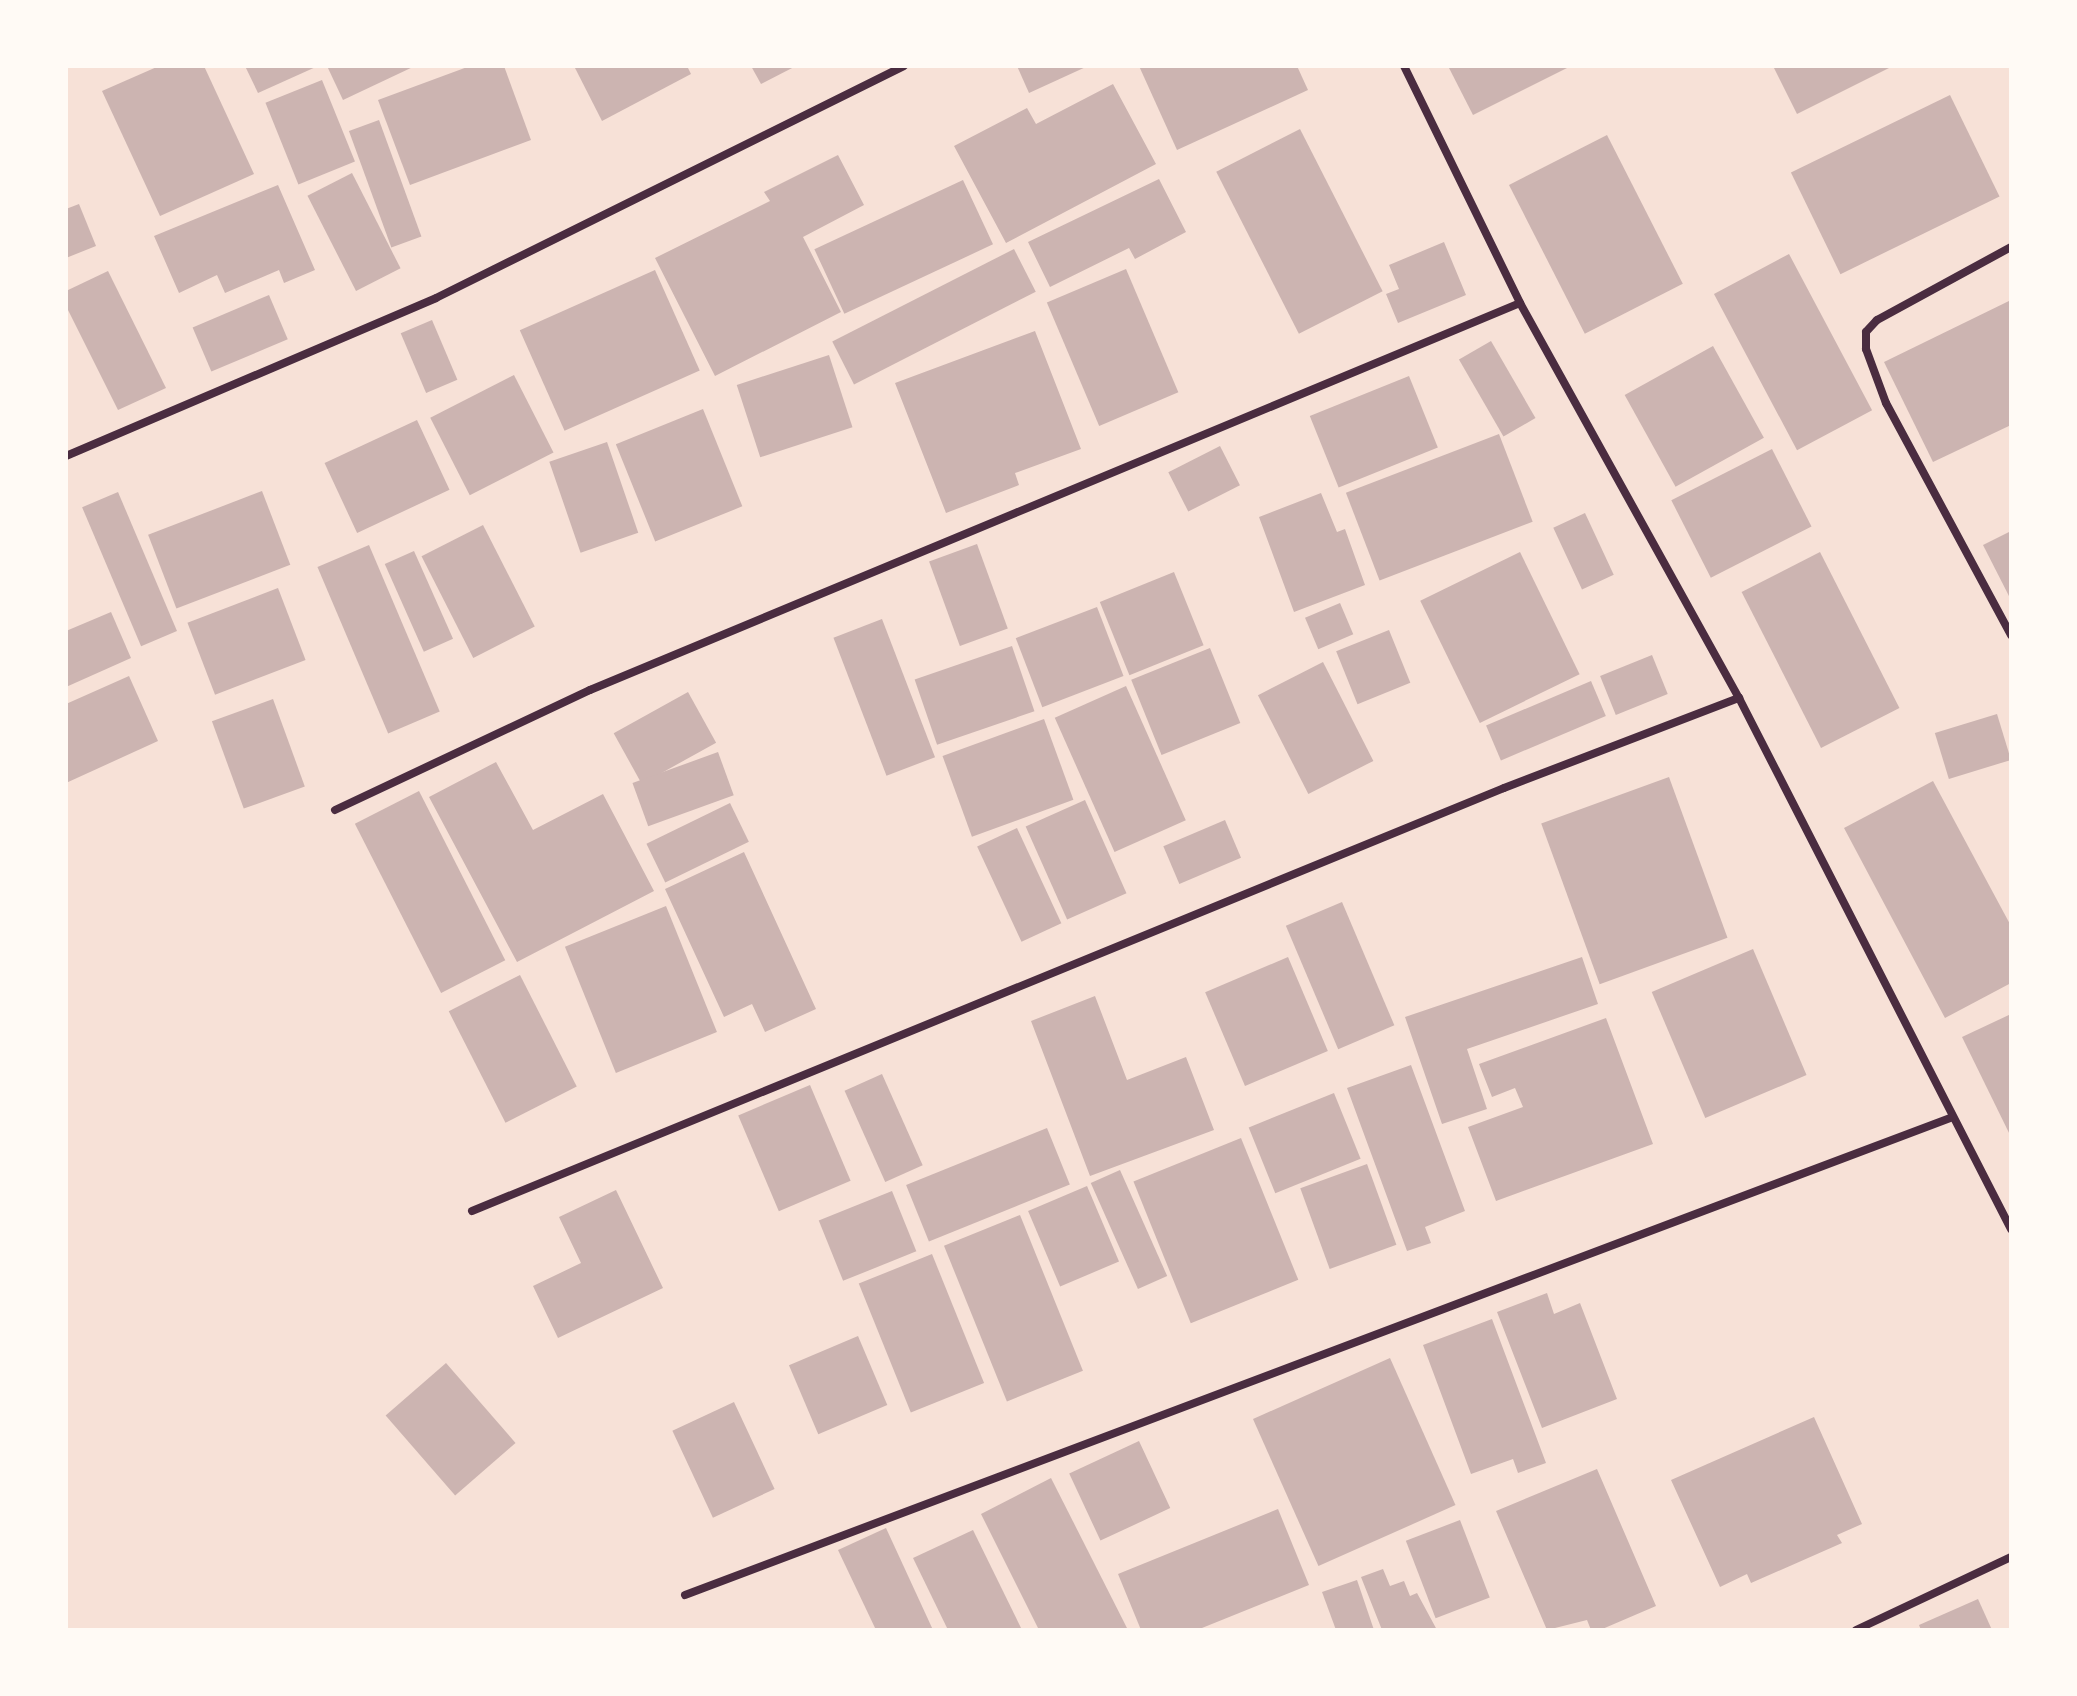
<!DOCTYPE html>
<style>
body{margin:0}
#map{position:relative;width:2077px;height:1696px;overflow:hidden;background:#f7e1d7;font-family:Bitter,serif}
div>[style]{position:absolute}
.building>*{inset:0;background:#ccb4b1;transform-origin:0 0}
.minor>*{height:8px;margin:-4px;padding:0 4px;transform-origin:4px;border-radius:4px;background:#4a2c40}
span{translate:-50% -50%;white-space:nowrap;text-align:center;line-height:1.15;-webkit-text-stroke:8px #fffaf5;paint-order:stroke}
.frame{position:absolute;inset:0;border:68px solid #fffaf5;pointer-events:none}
</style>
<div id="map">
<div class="building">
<div style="clip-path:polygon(159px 66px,204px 66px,254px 174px,160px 216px,102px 91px)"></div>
<div style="clip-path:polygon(245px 66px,318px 66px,258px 93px)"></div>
<div style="clip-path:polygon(327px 66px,415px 66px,343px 100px)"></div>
<div style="clip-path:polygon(470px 66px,504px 66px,531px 140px,410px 185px,378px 100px)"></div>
<div style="clip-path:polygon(574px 66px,687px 66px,691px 74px,602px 121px)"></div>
<div style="clip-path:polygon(751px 66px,796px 66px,761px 84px)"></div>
<div style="clip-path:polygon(1017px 66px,1088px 66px,1029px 93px)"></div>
<div style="clip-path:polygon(1139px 66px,1297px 66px,1308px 90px,1177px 150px)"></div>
<div style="clip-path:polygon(1448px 66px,1571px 66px,1473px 115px)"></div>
<div style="clip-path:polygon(1773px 66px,1893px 66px,1797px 114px)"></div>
<div style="left:322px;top:80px;width:88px;height:61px;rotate:68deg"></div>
<div style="clip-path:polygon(1113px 84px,1156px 164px,1006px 243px,954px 146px,1027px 108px,1036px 124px)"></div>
<div style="left:1950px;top:95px;width:113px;height:177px;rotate:64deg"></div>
<div style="left:379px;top:120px;width:124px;height:32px;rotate:70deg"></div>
<div style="left:1300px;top:129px;width:182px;height:94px;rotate:63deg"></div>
<div style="left:1607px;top:135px;width:167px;height:110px;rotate:63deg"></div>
<div style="clip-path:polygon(838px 155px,864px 205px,803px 237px,841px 312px,715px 376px,655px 258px,770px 201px,764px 192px)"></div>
<div style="left:352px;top:173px;width:107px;height:50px;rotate:63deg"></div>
<div style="clip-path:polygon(1159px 179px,1186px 232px,1135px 259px,1129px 248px,1050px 287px,1028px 242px)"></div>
<div style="left:963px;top:180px;width:71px;height:164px;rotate:65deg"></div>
<div style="clip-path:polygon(278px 185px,315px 270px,284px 283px,279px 270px,225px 293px,217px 275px,179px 293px,154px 236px)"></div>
<div style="clip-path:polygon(79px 204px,96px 246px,66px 258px,66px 209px)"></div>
<div style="clip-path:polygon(1444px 242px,1466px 295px,1398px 323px,1386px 294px,1399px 289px,1389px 265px)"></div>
<div style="left:1014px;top:249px;width:48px;height:204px;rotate:63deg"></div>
<div style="left:1789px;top:254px;width:177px;height:85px;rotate:62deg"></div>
<div style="left:1126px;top:269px;width:134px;height:86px;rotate:67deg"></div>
<div style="left:655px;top:270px;width:110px;height:148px;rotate:66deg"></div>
<div style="clip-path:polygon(108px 271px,166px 388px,118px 410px,66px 306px,66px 291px)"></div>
<div style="left:269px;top:295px;width:48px;height:83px;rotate:67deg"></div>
<div style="clip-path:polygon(2011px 300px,2011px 425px,1933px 462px,1884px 362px)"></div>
<div style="left:432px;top:320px;width:65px;height:34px;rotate:67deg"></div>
<div style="clip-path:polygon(1035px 331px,1081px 449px,1015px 473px,1019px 485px,946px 513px,895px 383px)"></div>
<div style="left:1491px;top:341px;width:89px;height:37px;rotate:60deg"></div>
<div style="left:1713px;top:346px;width:105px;height:101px;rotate:61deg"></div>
<div style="left:829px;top:355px;width:76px;height:97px;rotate:72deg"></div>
<div style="left:514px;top:375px;width:87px;height:94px;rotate:63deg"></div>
<div style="left:1409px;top:376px;width:77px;height:107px;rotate:68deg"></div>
<div style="left:703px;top:409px;width:105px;height:94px;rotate:68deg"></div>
<div style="left:417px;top:420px;width:77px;height:102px;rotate:65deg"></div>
<div style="left:1499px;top:434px;width:94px;height:164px;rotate:69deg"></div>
<div style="left:607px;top:442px;width:96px;height:61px;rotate:71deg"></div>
<div style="left:1220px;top:446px;width:44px;height:58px;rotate:63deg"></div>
<div style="left:1772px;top:449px;width:87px;height:113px;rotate:63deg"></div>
<div style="left:262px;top:491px;width:79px;height:122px;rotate:69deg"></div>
<div style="left:118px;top:492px;width:151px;height:39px;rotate:67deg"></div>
<div style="clip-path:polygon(1321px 493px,1337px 532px,1345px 529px,1365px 585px,1294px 612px,1259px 517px)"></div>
<div style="left:1585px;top:513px;width:68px;height:35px;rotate:65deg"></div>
<div style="left:483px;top:525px;width:114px;height:69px;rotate:63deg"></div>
<div style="clip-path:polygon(2011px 531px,2011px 600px,1983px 545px)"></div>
<div style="left:977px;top:544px;width:90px;height:51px;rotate:70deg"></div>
<div style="left:369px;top:545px;width:181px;height:56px;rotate:67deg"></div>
<div style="left:414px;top:551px;width:96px;height:32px;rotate:66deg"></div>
<div style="left:1520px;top:552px;width:136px;height:111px;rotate:64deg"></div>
<div style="left:1820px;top:552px;width:175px;height:88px;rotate:63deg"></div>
<div style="left:1174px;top:572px;width:79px;height:80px;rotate:68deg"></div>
<div style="left:278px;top:588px;width:77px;height:97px;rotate:69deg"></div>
<div style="left:1340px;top:603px;width:34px;height:38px;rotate:67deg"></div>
<div style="left:1097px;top:607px;width:74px;height:87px;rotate:69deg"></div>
<div style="clip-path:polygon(111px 612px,131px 658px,66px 687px,66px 631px)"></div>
<div style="left:882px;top:619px;width:148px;height:52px;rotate:69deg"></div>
<div style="left:1389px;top:630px;width:57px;height:57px;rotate:68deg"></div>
<div style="left:1012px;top:646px;width:69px;height:103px;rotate:71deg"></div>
<div style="left:1210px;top:648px;width:81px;height:85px;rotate:68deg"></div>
<div style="left:1652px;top:655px;width:42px;height:56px;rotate:68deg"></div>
<div style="left:1323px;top:662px;width:111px;height:73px;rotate:63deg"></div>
<div style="clip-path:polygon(129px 676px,158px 741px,66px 783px,66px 704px)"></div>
<div style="left:1591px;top:681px;width:38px;height:114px;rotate:67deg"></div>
<div style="left:1126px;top:686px;width:147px;height:78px;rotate:66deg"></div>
<div style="left:688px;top:692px;width:58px;height:85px;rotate:61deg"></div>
<div style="left:273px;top:699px;width:93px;height:65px;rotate:70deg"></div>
<div style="left:1997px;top:714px;width:48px;height:65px;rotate:73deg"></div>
<div style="left:1044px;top:719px;width:86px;height:108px;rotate:70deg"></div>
<div style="left:718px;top:752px;width:46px;height:91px;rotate:70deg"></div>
<div style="clip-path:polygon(496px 762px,533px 830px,603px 794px,654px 891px,517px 962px,429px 797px)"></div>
<div style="left:1669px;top:777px;width:171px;height:136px;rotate:70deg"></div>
<div style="clip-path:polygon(1933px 781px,2011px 926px,2011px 983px,1945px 1018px,1844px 828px)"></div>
<div style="left:419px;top:791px;width:190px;height:72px;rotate:63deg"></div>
<div style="left:1085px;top:800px;width:102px;height:65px;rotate:66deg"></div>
<div style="left:730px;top:803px;width:43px;height:93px;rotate:64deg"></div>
<div style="left:1225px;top:820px;width:41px;height:67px;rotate:67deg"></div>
<div style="left:1017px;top:828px;width:105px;height:44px;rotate:65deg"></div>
<div style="clip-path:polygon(744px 852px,816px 1009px,765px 1032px,752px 1004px,724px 1017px,665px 889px)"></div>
<div style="left:1342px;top:902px;width:134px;height:61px;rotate:67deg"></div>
<div style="left:666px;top:906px;width:136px;height:109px;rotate:68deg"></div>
<div style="left:1753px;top:949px;width:137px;height:110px;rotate:67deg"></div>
<div style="left:1288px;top:957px;width:102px;height:90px;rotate:67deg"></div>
<div style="clip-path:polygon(1582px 957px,1598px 1004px,1467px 1049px,1487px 1109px,1442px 1124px,1405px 1017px)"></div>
<div style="left:520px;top:975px;width:125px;height:80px;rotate:63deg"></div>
<div style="clip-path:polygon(1095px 996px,1127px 1080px,1186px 1057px,1214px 1130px,1090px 1176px,1031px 1021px)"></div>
<div style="clip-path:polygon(2011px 1014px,2011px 1137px,1962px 1037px)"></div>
<div style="clip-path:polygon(1606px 1018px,1653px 1144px,1496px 1201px,1468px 1127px,1523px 1107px,1515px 1088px,1492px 1097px,1479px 1064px)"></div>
<div style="clip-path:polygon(1411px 1065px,1465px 1211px,1425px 1227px,1431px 1243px,1407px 1251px,1347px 1088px)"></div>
<div style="left:882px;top:1074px;width:100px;height:41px;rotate:66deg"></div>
<div style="left:810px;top:1085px;width:104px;height:78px;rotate:67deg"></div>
<div style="left:1334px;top:1093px;width:71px;height:92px;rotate:68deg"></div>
<div style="left:1047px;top:1128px;width:61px;height:152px;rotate:68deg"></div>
<div style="left:1241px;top:1138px;width:153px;height:116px;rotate:68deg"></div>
<div style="left:1367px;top:1164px;width:86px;height:71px;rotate:70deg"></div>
<div style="left:1120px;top:1170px;width:116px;height:32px;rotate:66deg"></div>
<div style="left:1087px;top:1186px;width:82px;height:64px;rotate:67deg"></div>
<div style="clip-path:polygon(616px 1190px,663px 1288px,558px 1338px,533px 1286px,581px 1263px,559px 1217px)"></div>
<div style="left:892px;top:1191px;width:65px;height:79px;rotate:68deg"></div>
<div style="left:1020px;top:1215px;width:168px;height:82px;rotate:68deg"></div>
<div style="left:932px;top:1254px;width:139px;height:79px;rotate:68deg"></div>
<div style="clip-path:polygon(1547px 1293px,1554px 1314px,1580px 1303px,1617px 1399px,1542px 1428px,1497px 1312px)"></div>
<div style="clip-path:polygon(1492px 1319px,1546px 1463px,1518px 1473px,1513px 1459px,1471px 1474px,1423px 1345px)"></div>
<div style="left:858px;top:1336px;width:75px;height:75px;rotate:67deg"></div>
<div style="left:1390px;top:1358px;width:161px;height:150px;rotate:66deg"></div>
<div style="left:446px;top:1363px;width:106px;height:80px;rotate:49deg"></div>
<div style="left:734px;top:1402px;width:96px;height:68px;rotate:65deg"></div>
<div style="clip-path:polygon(1814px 1417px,1862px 1524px,1837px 1535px,1842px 1543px,1751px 1583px,1747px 1574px,1720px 1587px,1671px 1480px)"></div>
<div style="left:1139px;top:1441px;width:74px;height:77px;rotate:65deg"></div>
<div style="clip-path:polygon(1597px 1469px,1656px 1606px,1600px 1630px,1591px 1630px,1587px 1620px,1547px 1630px,1496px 1511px)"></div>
<div style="clip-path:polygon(1051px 1478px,1128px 1630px,1039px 1630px,981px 1514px)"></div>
<div style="clip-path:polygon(1278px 1509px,1309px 1585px,1197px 1630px,1141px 1630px,1118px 1574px)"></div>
<div style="left:1460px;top:1520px;width:83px;height:58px;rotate:69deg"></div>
<div style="clip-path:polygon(886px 1528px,933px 1630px,876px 1630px,838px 1550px)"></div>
<div style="clip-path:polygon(973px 1530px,1022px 1630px,948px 1630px,913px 1558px)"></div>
<div style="clip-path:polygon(1383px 1569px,1390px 1586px,1404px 1581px,1410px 1596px,1417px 1593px,1437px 1630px,1382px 1630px,1361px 1577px)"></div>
<div style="clip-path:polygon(1357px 1580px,1374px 1630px,1336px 1630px,1322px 1592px)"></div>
<div style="clip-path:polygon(1978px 1599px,1992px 1630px,1921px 1630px,1919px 1625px)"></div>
</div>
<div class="minor">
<div style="left:1404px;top:66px;width:264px;rotate:63.9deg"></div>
<div style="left:1520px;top:303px;width:452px;rotate:61deg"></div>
<div style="left:1739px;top:698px;width:597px;rotate:62.88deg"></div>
<div style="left:2011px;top:247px;width:153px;rotate:151.4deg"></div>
<div style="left:1877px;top:320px;width:16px;rotate:133deg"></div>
<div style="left:1866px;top:332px;width:17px;rotate:90deg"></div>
<div style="left:1866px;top:349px;width:58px;rotate:69.7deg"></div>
<div style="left:1886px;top:403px;width:264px;rotate:61.7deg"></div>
<div style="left:66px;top:456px;width:402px;rotate:-23.1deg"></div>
<div style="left:436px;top:298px;width:522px;rotate:-26.37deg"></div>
<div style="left:335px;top:810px;width:282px;rotate:-25.2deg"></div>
<div style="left:590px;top:690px;width:1007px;rotate:-22.59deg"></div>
<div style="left:472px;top:1211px;width:1115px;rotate:-22.29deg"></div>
<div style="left:1504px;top:788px;width:252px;rotate:-21deg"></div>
<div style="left:685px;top:1595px;width:1355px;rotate:-20.66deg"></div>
<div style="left:1856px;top:1630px;width:171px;rotate:-25.2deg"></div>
</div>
<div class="frame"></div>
</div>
